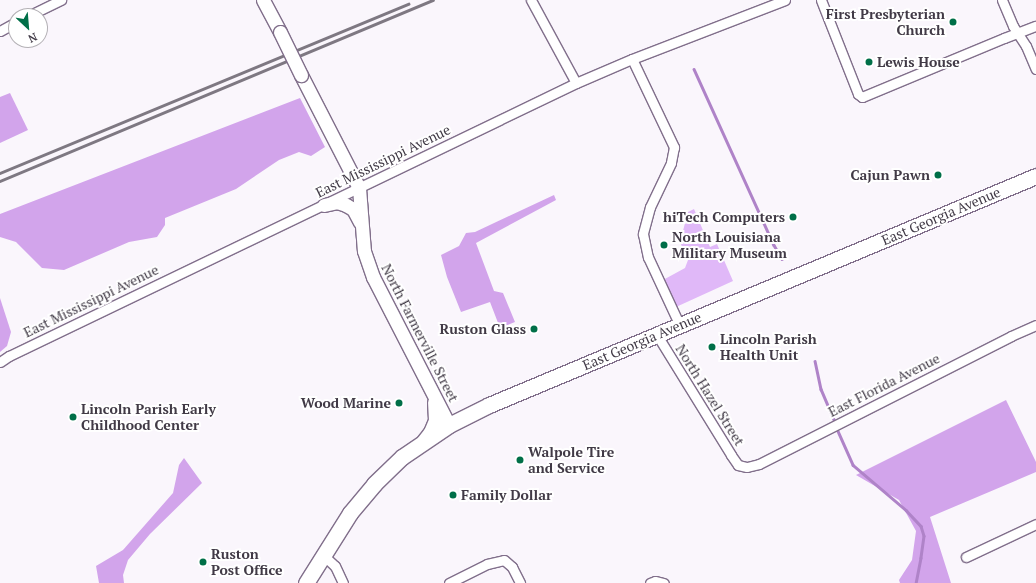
<!DOCTYPE html>
<style>
body{margin:0}
#map{position:relative;width:1036px;height:583px;overflow:hidden;background:#faf6fc;font-family:"PT Serif",serif}
div>[style]{position:absolute}
.green>*{inset:0;background:#e0b8f8}
.forest>*{inset:0;background:#d2a4eb}
.stream>*{height:2.5px;margin:-1.25px;padding:0 1.25px;transform-origin:1.25px;border-radius:1.25px;background:#af83c8}
.roads{filter:drop-shadow(1px 0 #816f8b) drop-shadow(-1px 0 #816f8b) drop-shadow(0 1px #816f8b) drop-shadow(0 -1px #816f8b)}
.street>*{height:9px;margin:-4.5px;padding:0 4.5px;transform-origin:4.5px;border-radius:4.5px;background:#fff}
.secondary>*{height:13px;margin:-6.5px;padding:0 6.5px;transform-origin:6.5px;border-radius:6.5px;background:#fff}
.primary>*{height:15px;margin:-7.5px;padding:0 7.5px;transform-origin:7.5px;border-radius:7.5px;background:#fff}
.rail>*{height:2.5px;margin:-1.25px;padding:0 1.25px;transform-origin:1.25px;border-radius:1.25px;background:#7e7882}
.bridges{filter:drop-shadow(1px 0 #816f8b) drop-shadow(-1px 0 #816f8b) drop-shadow(0 1px #816f8b) drop-shadow(0 -1px #816f8b)}
.secondary-bridge>*{height:13px;margin:-6.5px;padding:0 6.5px;transform-origin:6.5px;border-radius:6.5px;background:#fff}
.dots>*{width:11px;height:11px;translate:-50% -50%;box-sizing:border-box;border:2px solid #fff;border-radius:50%}
span{translate:-50% -50%;white-space:nowrap;text-align:center;line-height:1.15;-webkit-text-stroke:4px #fff;paint-order:stroke}
.poi-label{font-size:14px;color:#413a46;font-weight:700}
.right{translate:-100% -50%;text-align:right}
.left{translate:0 -50%;text-align:left}
.street-label{font-size:14px;color:#413a46}
.north{position:absolute;left:8px;top:8px;width:40px;height:40px;box-sizing:border-box;background:#fff;border:1px solid #b3b0b5;border-radius:50%;rotate:154deg;font-size:11px;font-weight:700;line-height:16px;text-align:center;color:#413a46}
.north::after{content:'';display:block;margin:auto;width:14px;height:18px;background:#006f48;clip-path:polygon(50% 0,100% 100%,50% 72%,0 100%)}
</style>
<div id="map">
<div class="green">
<div style="clip-path:polygon(694px 209px,710px 247px,717px 244px,733px 281px,676px 307px,663px 280px,685px 268px,688px 260px,680px 242px,688px 212px)"></div>
</div>
<div class="forest">
<div style="clip-path:polygon(10px 93px,28px 130px,0 143px,0 97px)"></div>
<div style="clip-path:polygon(300px 98px,325px 147px,311px 156px,299px 152px,279px 160px,236px 189px,165px 218px,165px 225px,157px 237px,129px 242px,64px 270px,42px 268px,16px 242px,0 237px,0 214px)"></div>
<div style="clip-path:polygon(554px 195px,556px 200px,476px 243px,494px 291px,503px 293px,515px 322px,500px 328px,490px 302px,461px 312px,447px 277px,441px 255px,459px 246px,466px 233px,475px 232px)"></div>
<div style="clip-path:polygon(0 298px,11px 332px,7px 346px,0 352px)"></div>
<div style="clip-path:polygon(1006px 400px,1036px 462px,1036px 472px,930px 517px,951px 583px,900px 583px,899px 580px,912px 560px,916px 531px,899px 500px,856px 475px)"></div>
<div style="clip-path:polygon(184px 458px,202px 483px,150px 534px,128px 560px,123px 575px,124px 583px,99px 583px,96px 566px,123px 550px,173px 493px,179px 465px)"></div>
</div>
<div class="stream">
<div style="left:694px;top:69px;width:193px;rotate:65.6deg"></div>
<div style="left:774px;top:245px;width:16px;rotate:60deg"></div>
<div style="left:815px;top:361px;width:29px;rotate:78deg"></div>
<div style="left:821px;top:389px;width:33px;rotate:67deg"></div>
<div style="left:838px;top:431px;width:37px;rotate:66deg"></div>
<div style="left:853px;top:465px;width:70px;rotate:40.3deg"></div>
<div style="left:906px;top:510px;width:22px;rotate:47deg"></div>
<div style="left:921px;top:526px;width:10px;rotate:73deg"></div>
<div style="left:924px;top:536px;width:22px;rotate:98deg"></div>
<div style="left:921px;top:558px;width:25px;rotate:101deg"></div>
</div>
<div class="roads">
<div class="street">
<div style="left:531px;top:0;width:94px;rotate:61.5deg"></div>
<div style="left:821px;top:0;width:101px;rotate:68.5deg"></div>
<div style="left:858px;top:94px;width:5px;rotate:37deg"></div>
<div style="left:862px;top:97px;width:154px;rotate:-22.6deg"></div>
<div style="left:1004px;top:38px;width:34px;rotate:-21deg"></div>
<div style="left:1002px;top:0;width:28px;rotate:67deg"></div>
<div style="left:1013px;top:26px;width:24px;rotate:57deg"></div>
<div style="left:1026px;top:46px;width:25px;rotate:67deg"></div>
<div style="left:28px;top:16px;width:37px;rotate:-26deg"></div>
<div style="left:0;top:31px;width:18px;rotate:-29deg"></div>
<div style="left:632px;top:59px;width:98px;rotate:64.5deg"></div>
<div style="left:674px;top:147px;width:16px;rotate:101deg"></div>
<div style="left:671px;top:163px;width:49px;rotate:115.5deg"></div>
<div style="left:650px;top:207px;width:28px;rotate:105deg"></div>
<div style="left:643px;top:234px;width:24px;rotate:78deg"></div>
<div style="left:648px;top:257px;width:76px;rotate:65.1deg"></div>
<div style="left:657px;top:335px;width:141px;rotate:58.3deg"></div>
<div style="left:731px;top:455px;width:12px;rotate:55deg"></div>
<div style="left:738px;top:465px;width:9px;rotate:13deg"></div>
<div style="left:747px;top:467px;width:12px;rotate:-14deg"></div>
<div style="left:759px;top:464px;width:283px;rotate:-26.9deg"></div>
<div style="left:1011px;top:336px;width:27px;rotate:-24deg"></div>
<div style="left:0;top:362px;width:11px;rotate:-34deg"></div>
<div style="left:9px;top:356px;width:629px;rotate:-25.71deg"></div>
<div style="left:576px;top:83px;width:61px;rotate:-23.2deg"></div>
<div style="left:632px;top:59px;width:164px;rotate:-21.1deg"></div>
<div style="left:323px;top:555px;width:16px;rotate:43deg"></div>
<div style="left:335px;top:566px;width:19px;rotate:65deg"></div>
<div style="left:966px;top:557px;width:77px;rotate:-25.2deg"></div>
<div style="left:449px;top:583px;width:42px;rotate:-26.6deg"></div>
<div style="left:487px;top:564px;width:17px;rotate:-13deg"></div>
<div style="left:504px;top:560px;width:11px;rotate:41deg"></div>
<div style="left:512px;top:567px;width:18px;rotate:63deg"></div>
<div style="left:650px;top:583px;width:5px;rotate:-22deg"></div>
<div style="left:655px;top:581px;width:9px;rotate:13deg"></div>
</div>
<div class="secondary">
<div style="left:263px;top:0;width:36px;rotate:62deg"></div>
<div style="left:301px;top:75px;width:127px;rotate:62.8deg"></div>
<div style="left:359px;top:188px;width:63px;rotate:85.5deg"></div>
<div style="left:364px;top:251px;width:28px;rotate:71deg"></div>
<div style="left:373px;top:277px;width:166px;rotate:62.8deg"></div>
<div style="left:324px;top:205px;width:13px;rotate:-13deg"></div>
<div style="left:337px;top:202px;width:9px;rotate:18deg"></div>
<div style="left:346px;top:205px;width:8px;rotate:30deg"></div>
<div style="left:353px;top:209px;width:15px;rotate:62deg"></div>
<div style="left:423px;top:441px;width:11px;rotate:-52deg"></div>
<div style="left:430px;top:432px;width:13px;rotate:-67deg"></div>
<div style="left:435px;top:420px;width:18px;rotate:-93deg"></div>
</div>
<div class="primary">
<div style="left:306px;top:583px;width:83px;rotate:-57.8deg"></div>
<div style="left:350px;top:513px;width:38px;rotate:-50deg"></div>
<div style="left:374px;top:484px;width:39px;rotate:-44deg"></div>
<div style="left:402px;top:457px;width:57px;rotate:-34.2deg"></div>
<div style="left:449px;top:425px;width:45px;rotate:-26.6deg"></div>
<div style="left:489px;top:405px;width:593px;rotate:-22.72deg"></div>
</div>
</div>
<div class="rail">
<div style="left:0;top:173px;width:442px;rotate:-22.5deg"></div>
<div style="left:0;top:181px;width:469px;rotate:-22.7deg"></div>
</div>
<div class="bridges">
<div class="secondary-bridge">
<div style="left:280px;top:32px;width:48px;rotate:64deg"></div>
</div>
</div>
<div class="dots">
<div style="left:953px;top:22px;background:#006f48"></div>
<div style="left:869px;top:62px;background:#006f48"></div>
<div style="left:938px;top:175px;background:#006f48"></div>
<div style="left:793px;top:217px;background:#006f48"></div>
<div style="left:664px;top:245px;background:#006f48"></div>
<div style="left:534px;top:329px;background:#006f48"></div>
<div style="left:712px;top:347px;background:#006f48"></div>
<div style="left:399px;top:403px;background:#006f48"></div>
<div style="left:73px;top:417px;background:#006f48"></div>
<div style="left:520px;top:460px;background:#006f48"></div>
<div style="left:453px;top:495px;background:#006f48"></div>
<div style="left:203px;top:562px;background:#006f48"></div>
</div>
<div class="poi-label">
<span class="right" style="left:945px;top:22px">First Presbyterian<br>Church</span>
<span class="left" style="left:877px;top:62px">Lewis House</span>
<span class="right" style="left:930px;top:175px">Cajun Pawn</span>
<span class="right" style="left:785px;top:217px">hiTech Computers</span>
<span class="left" style="left:672px;top:245px">North Louisiana<br>Military Museum</span>
<span class="right" style="left:526px;top:329px">Ruston Glass</span>
<span class="left" style="left:720px;top:347px">Lincoln Parish<br>Health Unit</span>
<span class="right" style="left:391px;top:403px">Wood Marine</span>
<span class="left" style="left:81px;top:417px">Lincoln Parish Early<br>Childhood Center</span>
<span class="left" style="left:528px;top:460px">Walpole Tire<br>and Service</span>
<span class="left" style="left:461px;top:495px">Family Dollar</span>
<span class="left" style="left:211px;top:562px">Ruston<br>Post Office</span>
</div>
<div class="street-label">
<span style="left:383px;top:161px;rotate:-26deg">East Mississippi Avenue</span>
<span style="left:941px;top:216px;rotate:-23deg">East Georgia Avenue</span>
<span style="left:91px;top:301px;rotate:-26deg">East Mississippi Avenue</span>
<span style="left:420px;top:333px;rotate:63deg">North Farmerville Street</span>
<span style="left:642px;top:341px;rotate:-23deg">East Georgia Avenue</span>
<span style="left:884px;top:385px;rotate:-27deg">East Florida Avenue</span>
<span style="left:710px;top:395px;rotate:58deg">North Hazel Street</span>
</div>
<div class="north">N</div>
</div>
